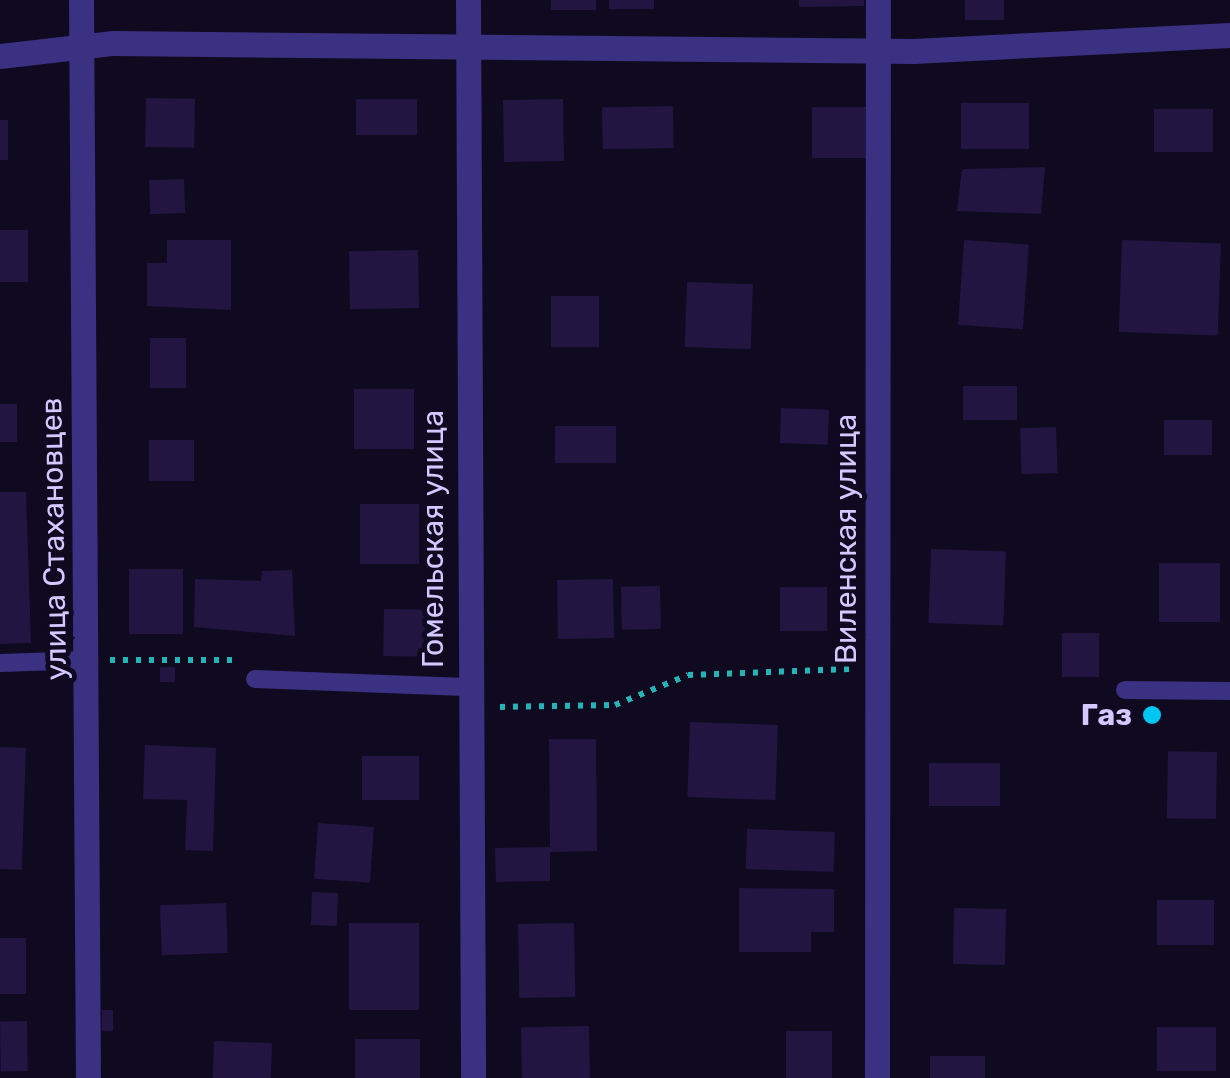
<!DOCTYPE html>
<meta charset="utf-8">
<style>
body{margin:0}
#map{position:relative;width:1230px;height:1078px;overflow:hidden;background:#0f0a1f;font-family:Rubik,sans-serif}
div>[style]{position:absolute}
.building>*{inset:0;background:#221541;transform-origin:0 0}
.path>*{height:6px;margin-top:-3px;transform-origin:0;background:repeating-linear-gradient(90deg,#23b4b8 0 5px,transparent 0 13px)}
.service>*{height:18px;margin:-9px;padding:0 9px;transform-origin:9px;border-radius:9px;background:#3b3182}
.minor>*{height:25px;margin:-12.5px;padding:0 12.5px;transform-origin:12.5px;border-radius:12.5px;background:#3b3182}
.dots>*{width:28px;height:28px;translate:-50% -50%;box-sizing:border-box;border:5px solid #0f0a1f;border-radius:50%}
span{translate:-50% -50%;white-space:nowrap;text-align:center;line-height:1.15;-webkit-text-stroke:10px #0f0a1f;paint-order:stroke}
.street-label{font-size:30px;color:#d3c8ff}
.poi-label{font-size:30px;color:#d3c8ff;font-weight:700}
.right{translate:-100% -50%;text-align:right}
</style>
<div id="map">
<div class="building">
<div style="left:551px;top:0;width:45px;height:10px"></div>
<div style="left:609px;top:0;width:45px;height:9px"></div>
<div style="clip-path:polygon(799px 0,864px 0,864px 6px,799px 7px)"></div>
<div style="left:965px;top:0;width:39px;height:20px"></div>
<div style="left:146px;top:98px;width:49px;height:49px;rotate:1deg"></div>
<div style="left:356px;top:99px;width:61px;height:36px"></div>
<div style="left:563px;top:99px;width:62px;height:60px;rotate:89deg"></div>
<div style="left:1029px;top:103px;width:46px;height:68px;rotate:90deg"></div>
<div style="left:673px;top:106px;width:42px;height:71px;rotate:89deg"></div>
<div style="left:812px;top:107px;width:55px;height:51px"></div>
<div style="left:1213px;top:109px;width:43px;height:59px;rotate:90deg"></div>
<div style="left:0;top:120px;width:8px;height:40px"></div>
<div style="clip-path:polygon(1045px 167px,1041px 214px,957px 211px,962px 169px)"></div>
<div style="left:184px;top:179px;width:34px;height:35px;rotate:88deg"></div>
<div style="left:28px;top:230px;width:52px;height:28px;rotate:90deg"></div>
<div style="clip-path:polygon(167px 240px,231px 240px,231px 310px,147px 306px,147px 263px,167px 263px)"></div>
<div style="left:964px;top:240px;width:65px;height:85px;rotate:4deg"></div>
<div style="left:1122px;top:240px;width:99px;height:92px;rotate:2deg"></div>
<div style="left:418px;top:250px;width:58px;height:69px;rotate:89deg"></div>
<div style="left:687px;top:282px;width:66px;height:65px;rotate:2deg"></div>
<div style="left:551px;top:296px;width:48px;height:51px"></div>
<div style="left:150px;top:338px;width:36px;height:50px"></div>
<div style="left:963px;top:386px;width:54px;height:34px"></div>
<div style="left:414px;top:389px;width:60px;height:60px;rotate:90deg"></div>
<div style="left:0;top:404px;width:17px;height:38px"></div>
<div style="left:781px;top:408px;width:48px;height:35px;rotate:2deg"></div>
<div style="left:1164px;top:420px;width:48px;height:35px"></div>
<div style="left:555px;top:426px;width:61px;height:37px"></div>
<div style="left:1056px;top:427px;width:46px;height:36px;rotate:88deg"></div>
<div style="left:149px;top:440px;width:45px;height:41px"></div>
<div style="clip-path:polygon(0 492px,26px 492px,31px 643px,0 644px)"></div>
<div style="left:360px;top:504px;width:59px;height:60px"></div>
<div style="left:931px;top:549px;width:75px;height:74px;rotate:2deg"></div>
<div style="left:1159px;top:563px;width:61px;height:59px"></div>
<div style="left:129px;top:569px;width:54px;height:65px"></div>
<div style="clip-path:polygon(292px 570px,295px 636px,194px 627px,195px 579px,261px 581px,262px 571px)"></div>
<div style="left:613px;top:579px;width:59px;height:56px;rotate:89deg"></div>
<div style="left:660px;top:586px;width:43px;height:39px;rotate:89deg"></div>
<div style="left:780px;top:587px;width:47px;height:44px"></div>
<div style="left:384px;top:609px;width:60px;height:47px;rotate:1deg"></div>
<div style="left:1099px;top:633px;width:44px;height:37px;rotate:90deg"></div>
<div style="left:160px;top:667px;width:15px;height:15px"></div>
<div style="left:690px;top:722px;width:88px;height:75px;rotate:2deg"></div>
<div style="clip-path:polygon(549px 739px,596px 739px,597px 851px,550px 852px,550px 881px,496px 882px,495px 848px,550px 847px)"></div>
<div style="clip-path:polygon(145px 745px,216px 748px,213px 851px,185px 850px,187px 800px,143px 799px)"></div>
<div style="left:0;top:747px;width:26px;height:122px;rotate:2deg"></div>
<div style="left:1217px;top:752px;width:67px;height:49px;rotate:91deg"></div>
<div style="left:362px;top:756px;width:57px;height:44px"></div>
<div style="left:929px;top:763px;width:71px;height:43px"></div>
<div style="left:318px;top:823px;width:56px;height:56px;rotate:4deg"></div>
<div style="left:747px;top:829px;width:88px;height:40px;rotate:2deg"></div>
<div style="clip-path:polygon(739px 888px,834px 889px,834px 932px,811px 932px,811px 952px,739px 952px)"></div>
<div style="left:312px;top:892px;width:26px;height:33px;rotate:2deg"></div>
<div style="left:1157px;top:900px;width:57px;height:45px"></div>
<div style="left:226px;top:903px;width:50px;height:66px;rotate:88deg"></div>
<div style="left:954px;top:908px;width:52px;height:56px;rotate:1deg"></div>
<div style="left:419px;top:923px;width:87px;height:70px;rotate:90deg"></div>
<div style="left:574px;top:923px;width:74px;height:56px;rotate:89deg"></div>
<div style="left:0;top:938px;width:26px;height:56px"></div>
<div style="left:102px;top:1010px;width:11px;height:21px"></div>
<div style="left:27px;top:1021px;width:50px;height:27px;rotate:89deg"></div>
<div style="left:589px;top:1026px;width:52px;height:68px;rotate:89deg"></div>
<div style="left:1157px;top:1027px;width:59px;height:44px"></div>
<div style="left:832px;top:1031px;width:47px;height:46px;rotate:90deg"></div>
<div style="left:355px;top:1039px;width:65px;height:39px"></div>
<div style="left:214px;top:1041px;width:58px;height:37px;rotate:2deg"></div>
<div style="left:930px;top:1056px;width:55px;height:22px"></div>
</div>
<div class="path">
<div style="left:110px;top:660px;width:128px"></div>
<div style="left:500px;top:707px;width:115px;rotate:-1deg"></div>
<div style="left:615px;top:705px;width:79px;rotate:-22.3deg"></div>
<div style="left:688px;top:675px;width:162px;rotate:-2.1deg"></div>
</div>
<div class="service">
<div style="left:0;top:663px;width:89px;rotate:-1.9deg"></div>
<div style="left:255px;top:679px;width:210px;rotate:2.2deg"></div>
<div style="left:1125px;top:690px;width:105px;rotate:0.5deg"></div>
</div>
<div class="minor">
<div style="left:81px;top:0;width:1078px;rotate:89.63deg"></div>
<div style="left:468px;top:0;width:1078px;rotate:89.73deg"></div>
<div style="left:0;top:56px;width:114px;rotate:-6.6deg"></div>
<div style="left:113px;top:43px;width:800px;rotate:0.57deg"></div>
<div style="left:913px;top:51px;width:317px;rotate:-2.9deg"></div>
<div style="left:877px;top:1078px;width:1078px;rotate:-89.95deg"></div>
</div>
<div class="dots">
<div style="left:1152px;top:715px;background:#00c5f3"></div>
</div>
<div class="street-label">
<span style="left:54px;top:539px;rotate:-91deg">улица Стахановцев</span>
<span style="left:433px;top:539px;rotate:-90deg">Гомельская улица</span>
<span style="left:846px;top:539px;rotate:-90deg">Виленская улица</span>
</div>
<div class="poi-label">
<span class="right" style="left:1132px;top:715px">Газ</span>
</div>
</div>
